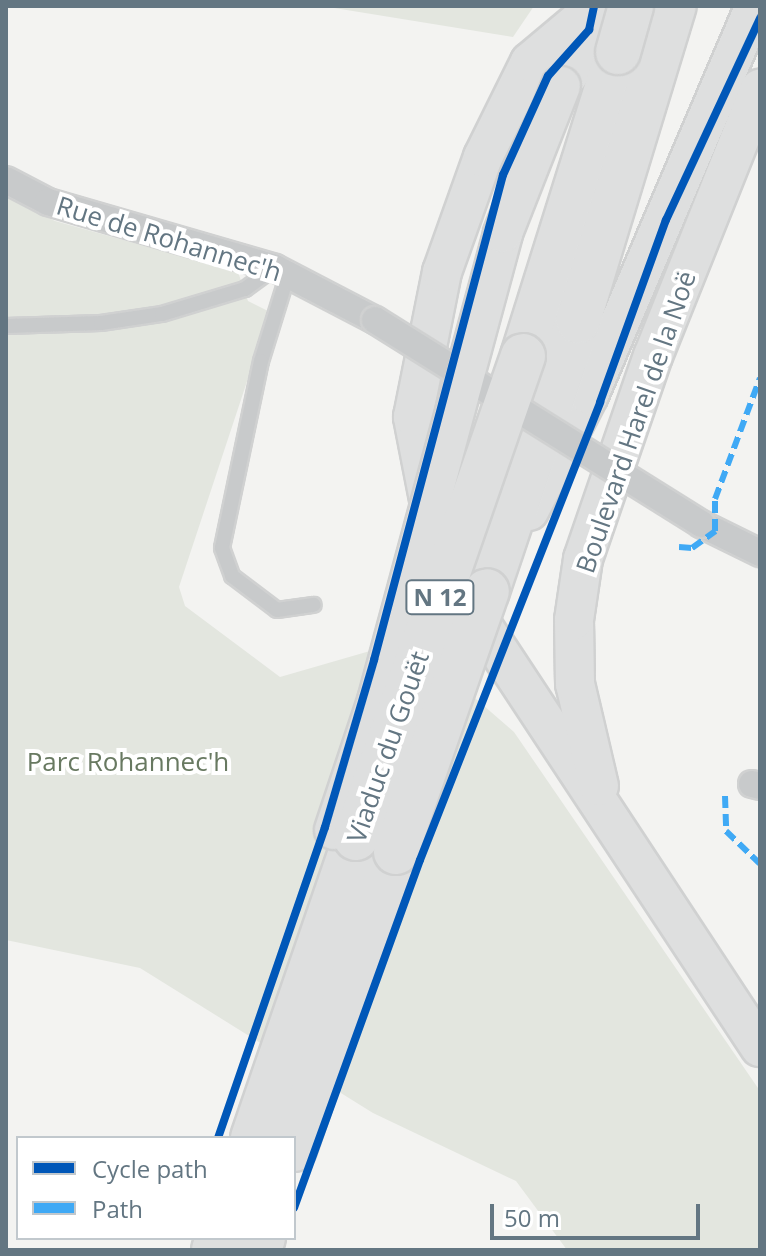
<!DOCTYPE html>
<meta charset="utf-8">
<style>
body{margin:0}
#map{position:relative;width:766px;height:1256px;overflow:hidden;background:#f3f3f1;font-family:"Open Sans",sans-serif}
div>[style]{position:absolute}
.green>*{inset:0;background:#e3e6df}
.roads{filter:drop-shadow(2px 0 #d0d1d1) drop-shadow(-2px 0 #d0d1d1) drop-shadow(0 2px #d0d1d1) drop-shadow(0 -2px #d0d1d1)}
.service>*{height:14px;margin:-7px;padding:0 7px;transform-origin:7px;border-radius:7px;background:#c8cacb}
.minor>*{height:26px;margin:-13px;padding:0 13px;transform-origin:13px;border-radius:13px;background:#c8cacb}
.secondary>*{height:38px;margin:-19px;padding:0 19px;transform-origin:19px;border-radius:19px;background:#dedfdf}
.trunk>*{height:44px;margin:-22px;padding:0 22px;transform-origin:22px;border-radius:22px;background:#dedfdf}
.rail>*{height:6px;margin-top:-3px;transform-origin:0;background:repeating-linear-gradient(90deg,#bfc1c1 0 12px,transparent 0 18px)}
.bridges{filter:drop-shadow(2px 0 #d0d1d1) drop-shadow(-2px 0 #d0d1d1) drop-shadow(0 2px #d0d1d1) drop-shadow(0 -2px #d0d1d1)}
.minor-bridge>*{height:26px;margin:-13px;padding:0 13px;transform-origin:13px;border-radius:13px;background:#c8cacb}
.secondary-bridge>*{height:38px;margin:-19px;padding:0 19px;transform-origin:19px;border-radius:19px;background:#dedfdf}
.trunk-bridge>*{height:44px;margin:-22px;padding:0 22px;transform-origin:22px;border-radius:22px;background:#dedfdf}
.quiet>*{height:6px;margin-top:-3px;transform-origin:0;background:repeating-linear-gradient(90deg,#3fa9f5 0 12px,transparent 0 18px)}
.cycleway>*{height:8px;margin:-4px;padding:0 4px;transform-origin:4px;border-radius:4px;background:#0057b8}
span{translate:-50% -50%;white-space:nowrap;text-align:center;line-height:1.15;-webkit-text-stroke:8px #fff;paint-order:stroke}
.shield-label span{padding:2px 6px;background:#fff;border:2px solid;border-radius:6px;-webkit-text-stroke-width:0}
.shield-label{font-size:24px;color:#637682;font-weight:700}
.street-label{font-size:26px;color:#637682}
.park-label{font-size:26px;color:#687961}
.frame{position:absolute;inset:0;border:8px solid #637682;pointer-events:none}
.legend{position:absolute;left:16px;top:1136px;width:280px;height:104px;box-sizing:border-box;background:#fff;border:2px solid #c1c8cd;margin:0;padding:10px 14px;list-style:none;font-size:24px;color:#637682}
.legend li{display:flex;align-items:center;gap:16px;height:40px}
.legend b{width:40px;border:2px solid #c1c8cd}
.scale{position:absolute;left:490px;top:1204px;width:210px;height:36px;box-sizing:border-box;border:4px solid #637682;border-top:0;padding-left:10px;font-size:24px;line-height:28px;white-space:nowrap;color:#637682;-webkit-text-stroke:6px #fff;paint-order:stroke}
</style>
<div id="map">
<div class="green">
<div style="clip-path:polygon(322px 6px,534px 6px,513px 37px)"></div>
<div style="clip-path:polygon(6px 196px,55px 221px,238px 272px,248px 301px,270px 312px,179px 587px,185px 606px,280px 677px,408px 640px,514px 732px,760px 1091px,760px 1250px,567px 1250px,516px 1181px,373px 1113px,140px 968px,6px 940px)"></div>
</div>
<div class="roads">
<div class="service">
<div style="left:288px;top:274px;width:91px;rotate:107.2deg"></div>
<div style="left:261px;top:361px;width:191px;rotate:101.8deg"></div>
<div style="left:222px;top:548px;width:30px;rotate:70deg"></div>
<div style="left:232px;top:576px;width:56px;rotate:37.1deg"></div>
<div style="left:277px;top:610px;width:37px;rotate:-8deg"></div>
<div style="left:6px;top:326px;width:95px;rotate:-1.8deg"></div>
<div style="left:101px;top:323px;width:62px;rotate:-8.4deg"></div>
<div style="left:162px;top:314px;width:87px;rotate:-16.8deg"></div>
<div style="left:245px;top:289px;width:36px;rotate:-36deg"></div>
</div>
<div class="minor">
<div style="left:6px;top:180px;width:47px;rotate:27.6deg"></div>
<div style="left:48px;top:202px;width:236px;rotate:16.2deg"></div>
<div style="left:275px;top:268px;width:113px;rotate:27.5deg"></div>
<div style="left:701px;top:524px;width:66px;rotate:26.2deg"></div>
<div style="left:752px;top:784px;width:8px;rotate:14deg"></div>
</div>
<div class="secondary">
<div style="left:561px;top:86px;width:32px;rotate:-56deg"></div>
<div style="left:579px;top:59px;width:77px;rotate:-40.8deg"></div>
<div style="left:529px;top:511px;width:131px;rotate:-62.7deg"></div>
<div style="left:589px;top:395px;width:423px;rotate:-66.9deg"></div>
<div style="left:432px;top:515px;width:100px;rotate:-101deg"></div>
<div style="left:413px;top:417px;width:148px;rotate:-78.7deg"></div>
<div style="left:442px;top:272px;width:122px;rotate:-70.4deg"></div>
<div style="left:483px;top:157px;width:106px;rotate:-63.7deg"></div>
<div style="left:530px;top:62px;width:87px;rotate:-39.9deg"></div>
<div style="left:464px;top:598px;width:538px;rotate:56.61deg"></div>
<div style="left:599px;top:786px;width:105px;rotate:-103.2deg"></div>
<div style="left:575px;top:684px;width:64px;rotate:-90.9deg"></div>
<div style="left:574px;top:620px;width:62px;rotate:-81.6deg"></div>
<div style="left:583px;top:559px;width:215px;rotate:-71deg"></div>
<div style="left:653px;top:356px;width:288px;rotate:-68.2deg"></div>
</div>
<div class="trunk">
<div style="left:523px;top:356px;width:318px;rotate:-72.6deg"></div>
<div style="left:487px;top:591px;width:285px;rotate:-71.4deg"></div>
<div style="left:578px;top:321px;width:329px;rotate:-73.1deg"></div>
<div style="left:253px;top:1138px;width:317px;rotate:-71.1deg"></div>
<div style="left:294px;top:1149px;width:314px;rotate:-71deg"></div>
<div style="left:214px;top:1250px;width:13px;rotate:-72deg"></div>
<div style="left:259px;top:1250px;width:13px;rotate:-72deg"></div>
</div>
</div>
<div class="rail">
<div style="left:6px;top:1013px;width:1px"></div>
</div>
<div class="bridges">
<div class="minor-bridge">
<div style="left:375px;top:320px;width:385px;rotate:32deg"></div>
</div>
<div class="secondary-bridge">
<div style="left:334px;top:830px;width:136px;rotate:-71.6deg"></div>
<div style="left:377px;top:701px;width:485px;rotate:-74.9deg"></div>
<div style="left:503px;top:233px;width:158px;rotate:-68.5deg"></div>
</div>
<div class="trunk-bridge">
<div style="left:618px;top:52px;width:48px;rotate:-74.2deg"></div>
<div style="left:356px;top:838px;width:510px;rotate:-70.89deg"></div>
<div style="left:396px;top:852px;width:276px;rotate:-70.8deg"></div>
</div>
</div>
<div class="quiet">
<div style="left:679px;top:547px;width:13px;rotate:4deg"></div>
<div style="left:692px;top:548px;width:29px;rotate:-36deg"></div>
<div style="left:715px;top:531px;width:32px;rotate:-90deg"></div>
<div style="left:715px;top:499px;width:129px;rotate:-69.6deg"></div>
<div style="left:725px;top:796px;width:35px;rotate:88deg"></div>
<div style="left:726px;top:831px;width:47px;rotate:44.1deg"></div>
</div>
<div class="cycleway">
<div style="left:218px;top:1138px;width:329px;rotate:-71deg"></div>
<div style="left:325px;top:827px;width:174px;rotate:-73.6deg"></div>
<div style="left:374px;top:660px;width:502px;rotate:-75.11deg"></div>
<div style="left:503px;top:175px;width:109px;rotate:-65.6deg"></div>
<div style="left:548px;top:76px;width:62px;rotate:-48.3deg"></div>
<div style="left:589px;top:30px;width:25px;rotate:-78deg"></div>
<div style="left:294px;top:1208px;width:370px;rotate:-70.1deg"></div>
<div style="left:420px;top:860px;width:492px;rotate:-68.5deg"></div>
<div style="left:600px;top:402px;width:194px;rotate:-70.1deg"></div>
<div style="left:666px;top:220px;width:223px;rotate:-65deg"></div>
</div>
<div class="shield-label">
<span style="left:440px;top:597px">N 12</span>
</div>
<div class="street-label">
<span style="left:169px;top:239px;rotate:17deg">Rue de Rohannec'h</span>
<span style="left:636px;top:422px;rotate:-71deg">Boulevard Harel de la Noë</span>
<span style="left:388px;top:747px;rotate:-71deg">Viaduc du Gouët</span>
</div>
<div class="park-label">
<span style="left:128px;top:762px">Parc Rohannec'h</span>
</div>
<div class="frame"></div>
<ul class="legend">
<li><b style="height:10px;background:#0057b8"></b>Cycle path</li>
<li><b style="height:10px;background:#3fa9f5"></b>Path</li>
</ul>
<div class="scale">50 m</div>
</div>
